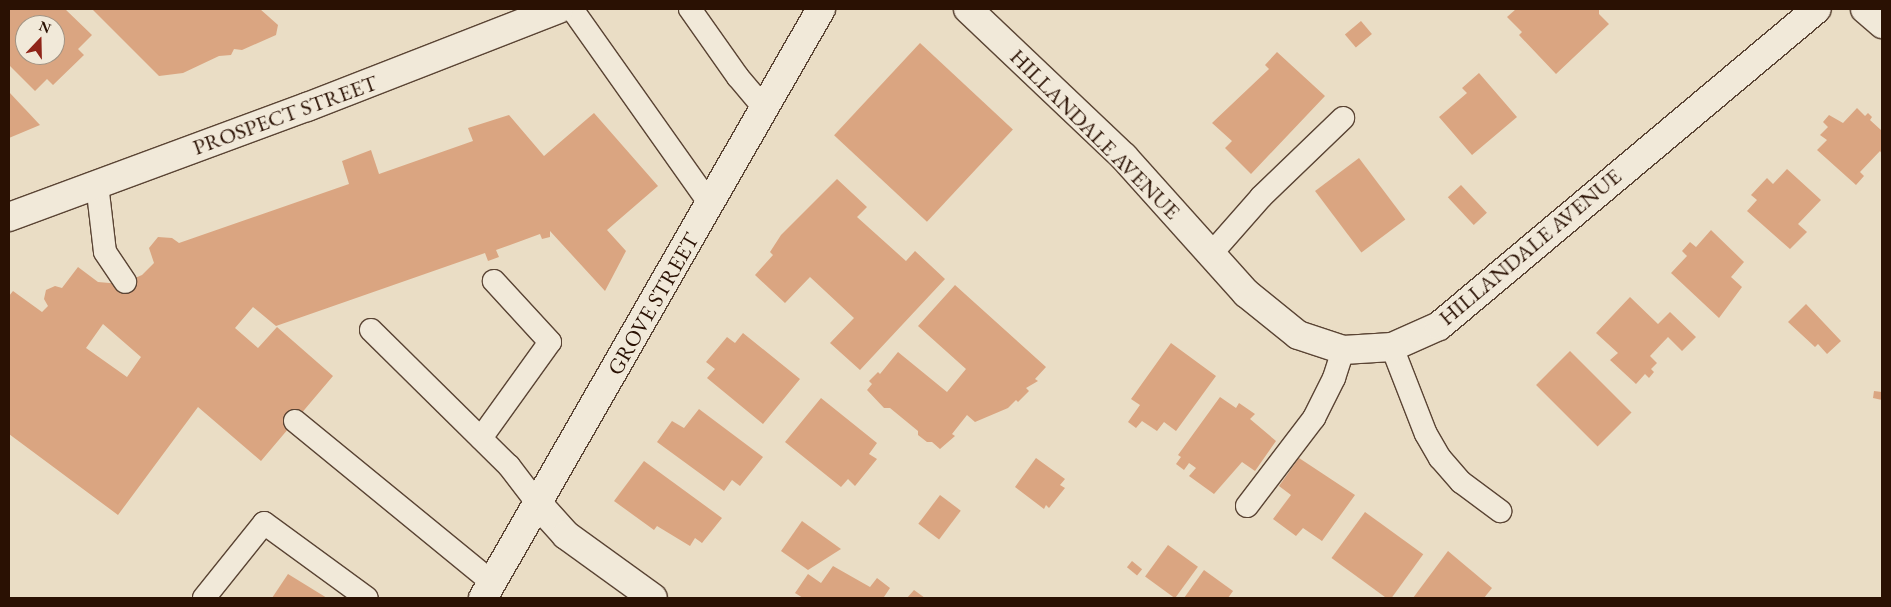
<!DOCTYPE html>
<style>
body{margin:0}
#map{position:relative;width:1891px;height:607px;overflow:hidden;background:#eaddc5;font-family:"EB Garamond",serif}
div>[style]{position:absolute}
.building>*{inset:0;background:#daa581;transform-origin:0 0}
.roads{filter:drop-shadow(1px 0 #5a4434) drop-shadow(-1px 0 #5a4434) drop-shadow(0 1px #5a4434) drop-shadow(0 -1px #5a4434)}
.lane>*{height:22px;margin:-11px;padding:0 11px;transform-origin:11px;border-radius:11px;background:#f1e9d9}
.street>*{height:28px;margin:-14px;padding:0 14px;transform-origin:14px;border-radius:14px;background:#f1e9d9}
.secondary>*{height:28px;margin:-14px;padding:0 14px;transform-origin:14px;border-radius:14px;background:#f1e9d9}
span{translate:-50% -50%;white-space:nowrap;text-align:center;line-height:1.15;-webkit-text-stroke:4.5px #f1e9d9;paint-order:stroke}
.street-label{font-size:22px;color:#2a1103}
.frame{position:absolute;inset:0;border:10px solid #2a1103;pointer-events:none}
.north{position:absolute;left:15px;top:15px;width:50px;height:50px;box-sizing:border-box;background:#f1e9d9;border:1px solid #a19383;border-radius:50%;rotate:21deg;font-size:14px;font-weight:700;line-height:20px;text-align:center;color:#2a1103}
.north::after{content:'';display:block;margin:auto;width:18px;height:22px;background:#8f2418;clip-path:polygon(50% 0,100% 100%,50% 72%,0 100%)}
</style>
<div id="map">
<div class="building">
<div style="clip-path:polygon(evenodd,9px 9px,65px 9px,92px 35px,78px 49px,84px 55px,53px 85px,47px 79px,35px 91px,9px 65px,9px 9px,25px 25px,55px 25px,55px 55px,25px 55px,25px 25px)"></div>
<div style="clip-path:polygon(92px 9px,260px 9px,278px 25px,276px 35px,242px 50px,234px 49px,231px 55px,219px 56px,183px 73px,159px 76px)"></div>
<div style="clip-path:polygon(1516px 9px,1599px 9px,1599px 14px,1609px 24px,1556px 74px,1519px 35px,1522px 32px,1507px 17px)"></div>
<div style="left:1361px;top:21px;width:17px;height:21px;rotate:50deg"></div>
<div style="left:920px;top:43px;width:127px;height:126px;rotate:43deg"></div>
<div style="clip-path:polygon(1277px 52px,1325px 96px,1251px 174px,1225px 148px,1232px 141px,1212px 123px,1269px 69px,1265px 65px)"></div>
<div style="clip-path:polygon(1479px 73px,1517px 117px,1472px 155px,1439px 117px,1467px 93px,1462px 88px)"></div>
<div style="clip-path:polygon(9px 92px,40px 125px,9px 138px)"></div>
<div style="clip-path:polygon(1857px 108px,1865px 116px,1868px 113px,1872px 117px,1870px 120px,1882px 131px,1882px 154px,1880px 151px,1860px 172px,1864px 176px,1856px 185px,1817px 150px,1827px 140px,1820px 135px,1828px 127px,1823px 122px,1829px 115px,1843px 123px)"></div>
<div style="clip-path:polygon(evenodd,594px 113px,658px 186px,607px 230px,626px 251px,605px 291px,550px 231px,550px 237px,542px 239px,540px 234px,496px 250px,499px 257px,488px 261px,485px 253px,276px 326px,253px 307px,235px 328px,258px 348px,277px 327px,333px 376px,261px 461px,198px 407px,118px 515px,9px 434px,9px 296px,13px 291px,42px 312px,48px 306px,44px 299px,46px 290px,55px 286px,62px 288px,78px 267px,98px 282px,121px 284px,142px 275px,154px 263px,149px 248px,158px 237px,172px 238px,179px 243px,349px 184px,342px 161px,371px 150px,379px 174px,473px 141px,468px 128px,509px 115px,544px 156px,594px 113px,103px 324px,141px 357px,127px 377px,86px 348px,103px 324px)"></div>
<div style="left:1359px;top:158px;width:77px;height:55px;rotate:53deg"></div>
<div style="clip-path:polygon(1787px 169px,1821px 200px,1798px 224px,1807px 232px,1790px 249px,1747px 211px,1757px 200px,1751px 195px,1767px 178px,1773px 184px)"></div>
<div style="clip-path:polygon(837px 179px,867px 207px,857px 217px,906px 261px,915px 251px,945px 279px,860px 370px,830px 343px,854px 318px,810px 277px,785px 303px,755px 275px,773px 255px,770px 252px,781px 235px)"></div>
<div style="left:1461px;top:185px;width:38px;height:18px;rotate:47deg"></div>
<div style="clip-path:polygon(1711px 230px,1744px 262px,1731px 277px,1742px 287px,1719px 318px,1671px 273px,1687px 256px,1682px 251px,1690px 242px,1696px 247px)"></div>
<div style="clip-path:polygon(955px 285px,1046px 367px,1035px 379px,1038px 381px,1026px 388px,1029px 391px,1018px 402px,1016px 400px,1008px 408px,975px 422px,967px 415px,952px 434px,955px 436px,940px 449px,932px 442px,927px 442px,918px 435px,918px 431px,890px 408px,884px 408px,867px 390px,872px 384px,869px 381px,878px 372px,880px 374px,898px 352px,947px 392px,966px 369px,918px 326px)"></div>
<div style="clip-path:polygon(1630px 297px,1658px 324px,1670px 312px,1696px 337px,1682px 351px,1668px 337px,1650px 356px,1657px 363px,1651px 369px,1654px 372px,1649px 378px,1645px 374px,1636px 384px,1610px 360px,1618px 353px,1596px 333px)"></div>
<div style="clip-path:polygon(1806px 304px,1841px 341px,1827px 354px,1818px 344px,1815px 347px,1788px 322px)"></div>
<div style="clip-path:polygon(743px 333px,800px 379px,763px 424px,707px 378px,715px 369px,706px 362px,727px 337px,735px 343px)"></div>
<div style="clip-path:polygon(1171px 343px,1216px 376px,1176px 431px,1164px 422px,1157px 431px,1142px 421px,1136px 428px,1128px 422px,1140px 405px,1131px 399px)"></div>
<div style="left:1570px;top:351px;width:87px;height:48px;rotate:45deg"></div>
<div style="clip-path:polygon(1874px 391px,1882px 392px,1882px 400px,1873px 398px)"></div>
<div style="clip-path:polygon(1220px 397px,1236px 408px,1239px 403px,1255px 414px,1250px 419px,1276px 441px,1255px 471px,1242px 462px,1214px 494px,1189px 476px,1196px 468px,1189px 463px,1184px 470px,1176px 464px,1181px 457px,1178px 455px)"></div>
<div style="clip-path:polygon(821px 398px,877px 443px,869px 454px,877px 459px,855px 486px,848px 479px,841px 487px,785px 442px)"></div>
<div style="clip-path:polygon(699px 409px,763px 457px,740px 486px,732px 480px,724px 491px,657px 442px,672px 421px,684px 428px)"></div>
<div style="clip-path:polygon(1036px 458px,1065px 479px,1060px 485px,1065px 488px,1049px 508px,1046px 505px,1044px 509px,1015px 487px)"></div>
<div style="clip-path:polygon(1299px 458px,1355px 495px,1322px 541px,1303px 528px,1296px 536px,1273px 519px,1291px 495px,1279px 486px)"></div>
<div style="clip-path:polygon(644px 461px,722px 518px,702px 543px,695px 538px,690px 546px,657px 526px,654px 530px,614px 501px)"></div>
<div style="left:940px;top:495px;width:26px;height:36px;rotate:37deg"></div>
<div style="left:1365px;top:512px;width:72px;height:57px;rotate:36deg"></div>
<div style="clip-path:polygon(802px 521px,841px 549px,808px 570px,781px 551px)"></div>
<div style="left:1168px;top:545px;width:37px;height:39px;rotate:36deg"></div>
<div style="clip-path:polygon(1448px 551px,1492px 588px,1484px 598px,1413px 598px)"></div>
<div style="left:1132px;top:561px;width:13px;height:8px;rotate:39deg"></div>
<div style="clip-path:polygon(833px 566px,870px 587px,877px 578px,890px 588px,884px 597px,886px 598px,803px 598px,795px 593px,808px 574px,821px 583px)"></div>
<div style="clip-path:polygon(1204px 570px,1233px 591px,1228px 598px,1184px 598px)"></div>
<div style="clip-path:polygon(288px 574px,327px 598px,272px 598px)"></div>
<div style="clip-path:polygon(914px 590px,925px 598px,907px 598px)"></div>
</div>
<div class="roads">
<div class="lane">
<div style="left:572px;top:9px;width:239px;rotate:54.7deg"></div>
<div style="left:690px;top:9px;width:83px;rotate:54.8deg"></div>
<div style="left:738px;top:77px;width:42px;rotate:49.8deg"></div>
<div style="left:97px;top:184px;width:68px;rotate:83.3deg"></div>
<div style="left:105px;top:252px;width:36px;rotate:56deg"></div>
<div style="left:1211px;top:254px;width:76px;rotate:-48.7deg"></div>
<div style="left:1261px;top:197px;width:114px;rotate:-43.9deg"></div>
<div style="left:371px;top:330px;width:194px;rotate:44.6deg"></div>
<div style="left:509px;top:466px;width:48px;rotate:52.7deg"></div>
<div style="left:1392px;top:347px;width:93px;rotate:68.7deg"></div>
<div style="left:1426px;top:434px;width:28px;rotate:60deg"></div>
<div style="left:1440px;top:458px;width:32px;rotate:49deg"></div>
<div style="left:1461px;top:482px;width:49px;rotate:36.6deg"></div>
<div style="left:295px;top:421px;width:254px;rotate:39.3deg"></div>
<div style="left:481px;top:438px;width:118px;rotate:-54.3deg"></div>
<div style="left:550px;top:342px;width:83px;rotate:-132.6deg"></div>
<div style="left:1247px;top:506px;width:111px;rotate:-52.7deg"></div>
<div style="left:1314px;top:418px;width:45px;rotate:-63.4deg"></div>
<div style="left:1334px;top:378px;width:29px;rotate:-72deg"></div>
<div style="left:204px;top:598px;width:96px;rotate:-51.3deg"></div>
<div style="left:264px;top:523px;width:127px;rotate:36.1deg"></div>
</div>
<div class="street">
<div style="left:1865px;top:9px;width:23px;rotate:41deg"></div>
<div style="left:538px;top:504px;width:42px;rotate:47.9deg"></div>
<div style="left:566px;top:535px;width:107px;rotate:35.9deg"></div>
</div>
<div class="secondary">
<div style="left:968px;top:9px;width:215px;rotate:43.5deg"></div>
<div style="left:1124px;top:157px;width:183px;rotate:48.1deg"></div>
<div style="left:1246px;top:293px;width:67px;rotate:38.9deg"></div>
<div style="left:1298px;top:335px;width:47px;rotate:18.4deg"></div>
<div style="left:1343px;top:350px;width:49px;rotate:-3.5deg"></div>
<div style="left:1392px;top:347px;width:51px;rotate:-24.1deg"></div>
<div style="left:1439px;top:326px;width:493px;rotate:-40deg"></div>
<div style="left:9px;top:217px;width:318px;rotate:-20.3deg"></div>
<div style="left:307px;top:107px;width:270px;rotate:-21.3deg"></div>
<div style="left:483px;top:598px;width:679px;rotate:-60.15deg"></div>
</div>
</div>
<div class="street-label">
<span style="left:285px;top:115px;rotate:-20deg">PROSPECT STREET</span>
<span style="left:1095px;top:134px;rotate:45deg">HILLANDALE AVENUE</span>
<span style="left:1530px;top:247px;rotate:-40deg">HILLANDALE AVENUE</span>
<span style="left:653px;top:304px;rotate:-60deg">GROVE STREET</span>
</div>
<div class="frame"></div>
<div class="north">N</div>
</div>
